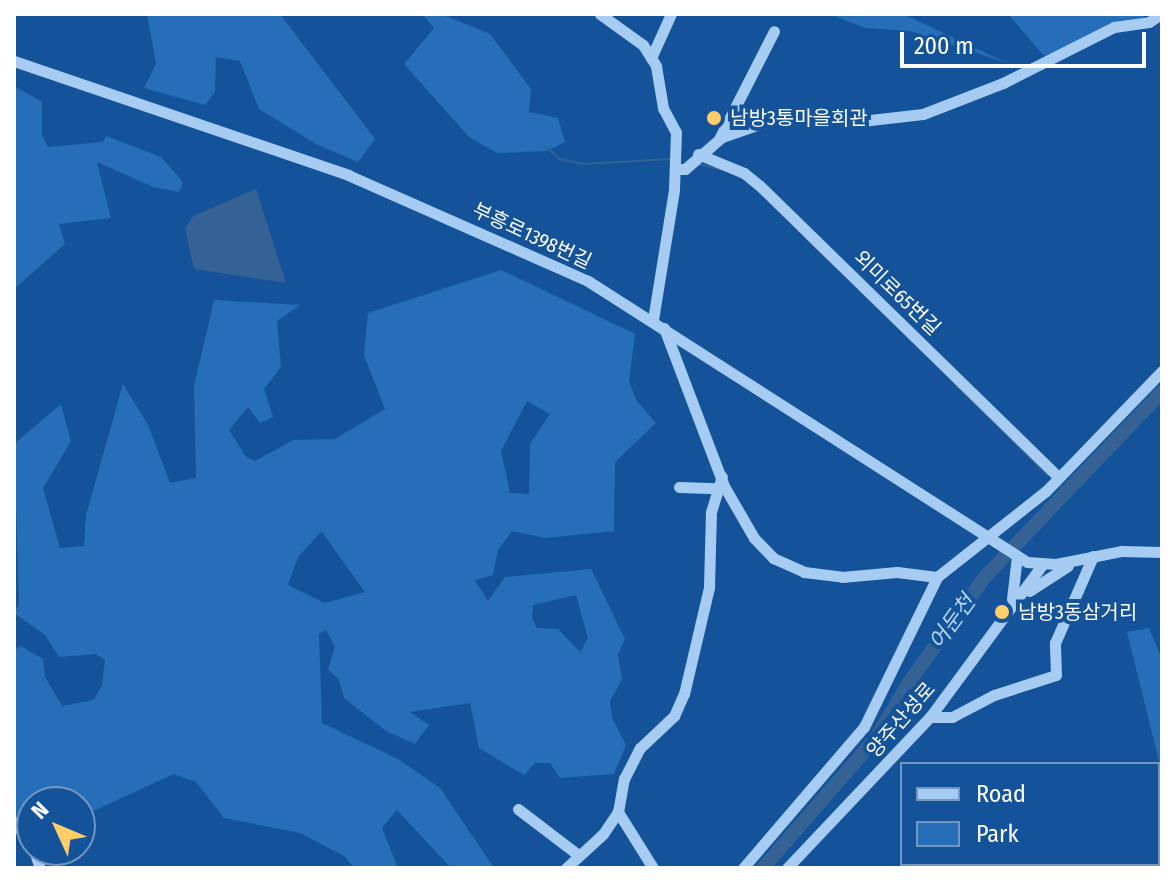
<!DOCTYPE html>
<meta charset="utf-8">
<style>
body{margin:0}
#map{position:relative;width:1176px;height:882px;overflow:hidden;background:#14539a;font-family:"Fira Sans Condensed","Noto Sans KR",sans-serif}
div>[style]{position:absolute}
.green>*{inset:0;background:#276eb8}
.water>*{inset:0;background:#346295}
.stream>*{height:2px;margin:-1px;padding:0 1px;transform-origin:1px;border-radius:1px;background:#346295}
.river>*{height:14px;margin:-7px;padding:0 7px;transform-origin:7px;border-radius:7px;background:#346295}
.minor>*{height:11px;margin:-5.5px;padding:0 5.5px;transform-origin:5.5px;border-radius:5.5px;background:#a7ccf3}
.dots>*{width:22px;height:22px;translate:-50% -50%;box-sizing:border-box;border:4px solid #14539a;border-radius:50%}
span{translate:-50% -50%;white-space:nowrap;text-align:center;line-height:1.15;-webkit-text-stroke:8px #14539a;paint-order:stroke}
.poi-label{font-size:20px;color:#fff}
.left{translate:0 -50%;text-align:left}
.street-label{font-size:20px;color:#fff}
.water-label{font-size:22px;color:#b4d6f9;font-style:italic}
.frame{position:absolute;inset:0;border:16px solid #fff;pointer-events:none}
.legend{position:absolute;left:900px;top:762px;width:260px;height:104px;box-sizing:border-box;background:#14539a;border:2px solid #7298c2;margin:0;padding:10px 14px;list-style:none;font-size:24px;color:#fff}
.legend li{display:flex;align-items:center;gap:16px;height:40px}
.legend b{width:40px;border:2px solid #7298c2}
.north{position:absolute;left:16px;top:786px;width:80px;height:80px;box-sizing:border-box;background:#14539a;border:2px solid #7298c2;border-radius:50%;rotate:314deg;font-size:22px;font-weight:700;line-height:32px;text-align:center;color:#fff}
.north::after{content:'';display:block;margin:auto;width:28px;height:36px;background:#ffce69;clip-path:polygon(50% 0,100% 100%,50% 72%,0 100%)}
.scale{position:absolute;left:900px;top:32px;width:246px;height:36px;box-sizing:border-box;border:4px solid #fff;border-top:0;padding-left:10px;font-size:24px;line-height:28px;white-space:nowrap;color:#fff;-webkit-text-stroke:6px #14539a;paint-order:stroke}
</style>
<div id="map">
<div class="green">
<div style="clip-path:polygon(147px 14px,280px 14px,375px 139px,358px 162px,316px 144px,259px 109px,240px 61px,216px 57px,215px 92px,205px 105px,144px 88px,156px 64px)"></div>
<div style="clip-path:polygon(422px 14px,441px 14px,490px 34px,531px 89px,529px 112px,558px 118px,565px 142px,547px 151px,497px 153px,469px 137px,404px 64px,434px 28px)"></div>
<div style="clip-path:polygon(830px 14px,903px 14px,1007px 63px,910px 31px,865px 28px)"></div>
<div style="clip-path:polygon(1008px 14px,1151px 14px,1044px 56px)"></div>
<div style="clip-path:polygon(14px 86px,42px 102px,42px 135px,48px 147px,103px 142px,106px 136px,161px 157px,183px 182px,179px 192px,153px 187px,97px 162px,111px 218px,59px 224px,65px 244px,14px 289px)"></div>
<div style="clip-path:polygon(evenodd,501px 270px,635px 334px,629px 381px,636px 400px,656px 423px,615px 462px,614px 531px,545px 538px,512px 531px,498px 550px,493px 575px,475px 580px,488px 601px,505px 577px,591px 569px,625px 639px,618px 655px,622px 679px,610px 701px,612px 718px,626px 745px,614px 774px,560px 778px,550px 763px,535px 763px,524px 775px,479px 748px,470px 703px,410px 712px,429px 725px,415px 744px,386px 731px,344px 698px,339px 680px,328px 669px,335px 647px,326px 630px,319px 634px,322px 723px,398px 759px,440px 788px,494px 868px,451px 868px,397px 810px,382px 828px,398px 868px,354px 868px,344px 856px,300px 833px,224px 818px,196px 782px,174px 774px,80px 817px,80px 802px,32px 802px,32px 829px,14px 815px,14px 650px,21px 646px,43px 659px,45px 677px,62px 706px,94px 700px,102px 685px,105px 660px,96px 654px,59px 657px,45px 635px,14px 613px,19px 604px,14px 444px,61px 404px,71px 441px,43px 488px,60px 548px,84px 546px,86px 515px,123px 384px,148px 425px,170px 483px,196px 478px,194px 386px,214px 300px,300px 305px,277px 321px,281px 367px,264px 389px,273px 417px,260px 423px,248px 407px,229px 430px,246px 457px,255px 461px,293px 440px,335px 439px,385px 409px,364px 355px,368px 313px,501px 270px,527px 401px,550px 414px,530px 444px,529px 494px,510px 493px,501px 451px,527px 401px,501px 270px,321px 532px,322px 532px,365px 592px,325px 603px,288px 585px,298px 557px,321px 532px,501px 270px,576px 595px,588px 638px,580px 652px,558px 629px,537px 628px,532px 618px,533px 605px,576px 595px)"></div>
<div style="clip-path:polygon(1149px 628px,1162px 659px,1162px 773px,1127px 632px)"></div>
</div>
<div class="water">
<div style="clip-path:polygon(256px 189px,286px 283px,194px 269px,185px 229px,193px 216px)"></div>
</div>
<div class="stream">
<div style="left:546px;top:147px;width:18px;rotate:41deg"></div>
<div style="left:560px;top:159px;width:24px;rotate:12deg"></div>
<div style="left:583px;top:164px;width:88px;rotate:-3.3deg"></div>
<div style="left:697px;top:164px;width:26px;rotate:13deg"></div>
<div style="left:806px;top:238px;width:46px;rotate:44.1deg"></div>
<div style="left:955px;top:384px;width:130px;rotate:44.4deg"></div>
<div style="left:1059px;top:485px;width:12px;rotate:42deg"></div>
</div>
<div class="river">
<div style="left:763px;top:868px;width:172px;rotate:-49deg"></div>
<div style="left:876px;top:738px;width:66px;rotate:-59.2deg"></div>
<div style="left:910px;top:681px;width:127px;rotate:-54.3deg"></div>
<div style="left:984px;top:578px;width:257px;rotate:-46.3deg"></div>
</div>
<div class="minor">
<div style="left:600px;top:14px;width:53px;rotate:35.8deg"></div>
<div style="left:643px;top:45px;width:25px;rotate:58deg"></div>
<div style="left:656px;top:66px;width:43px;rotate:80.5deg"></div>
<div style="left:663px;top:108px;width:27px;rotate:62deg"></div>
<div style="left:676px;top:132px;width:58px;rotate:92deg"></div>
<div style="left:674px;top:190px;width:132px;rotate:99.2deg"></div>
<div style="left:651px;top:58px;width:48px;rotate:-65.6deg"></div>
<div style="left:14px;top:61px;width:353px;rotate:18.8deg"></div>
<div style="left:348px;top:175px;width:262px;rotate:23.8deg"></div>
<div style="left:588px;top:281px;width:521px;rotate:32.62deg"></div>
<div style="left:1027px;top:562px;width:29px;rotate:4deg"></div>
<div style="left:1056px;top:564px;width:66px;rotate:-11.3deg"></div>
<div style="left:1121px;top:551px;width:41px;rotate:1.4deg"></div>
<div style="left:719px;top:139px;width:121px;rotate:-63deg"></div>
<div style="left:698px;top:154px;width:50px;rotate:22.4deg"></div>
<div style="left:744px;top:173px;width:19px;rotate:39deg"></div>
<div style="left:759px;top:185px;width:418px;rotate:44.3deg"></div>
<div style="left:676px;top:169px;width:9px"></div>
<div style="left:685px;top:169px;width:49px;rotate:-40.9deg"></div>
<div style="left:722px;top:137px;width:55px;rotate:-19.1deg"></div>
<div style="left:774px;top:119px;width:51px;rotate:-3.4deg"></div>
<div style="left:825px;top:116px;width:29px;rotate:12deg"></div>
<div style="left:853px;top:122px;width:70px;rotate:-6.5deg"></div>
<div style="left:923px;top:114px;width:86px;rotate:-21.2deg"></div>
<div style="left:1003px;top:83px;width:124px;rotate:-26.8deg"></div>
<div style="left:1114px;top:27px;width:35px;rotate:-8deg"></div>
<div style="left:1149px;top:22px;width:14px;rotate:-34deg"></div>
<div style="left:664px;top:328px;width:169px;rotate:69.2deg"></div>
<div style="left:724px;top:486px;width:60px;rotate:60deg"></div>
<div style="left:754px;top:538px;width:28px;rotate:46deg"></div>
<div style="left:773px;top:558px;width:34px;rotate:24deg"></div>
<div style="left:804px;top:572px;width:38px;rotate:7deg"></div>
<div style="left:842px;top:577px;width:55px;rotate:-5.2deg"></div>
<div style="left:897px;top:572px;width:40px;rotate:7.1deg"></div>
<div style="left:679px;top:487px;width:38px;rotate:2deg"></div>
<div style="left:1029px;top:591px;width:46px;rotate:-32.7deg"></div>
<div style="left:1012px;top:599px;width:43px;rotate:-83.4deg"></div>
<div style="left:930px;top:717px;width:22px"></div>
<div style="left:952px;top:717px;width:47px;rotate:-27.6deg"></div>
<div style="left:994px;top:695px;width:65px;rotate:-17.9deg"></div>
<div style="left:1056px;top:675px;width:32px;rotate:-92deg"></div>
<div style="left:1055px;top:643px;width:95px;rotate:-66.4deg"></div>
<div style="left:518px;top:809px;width:74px;rotate:37.3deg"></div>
<div style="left:14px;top:822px;width:28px;rotate:51deg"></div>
<div style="left:34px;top:850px;width:19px;rotate:72deg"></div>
<div style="left:566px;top:868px;width:50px;rotate:-42.6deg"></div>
<div style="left:603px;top:834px;width:27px;rotate:-56deg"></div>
<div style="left:653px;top:868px;width:66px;rotate:-122deg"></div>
<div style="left:618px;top:812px;width:34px;rotate:-80deg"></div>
<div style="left:624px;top:779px;width:35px;rotate:-63deg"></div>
<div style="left:640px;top:748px;width:47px;rotate:-43.3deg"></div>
<div style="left:674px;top:716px;width:24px;rotate:-66deg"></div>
<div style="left:684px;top:694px;width:110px;rotate:-76.8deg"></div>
<div style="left:709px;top:587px;width:75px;rotate:-88.5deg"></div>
<div style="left:711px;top:512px;width:37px;rotate:-73deg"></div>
<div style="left:743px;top:868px;width:186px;rotate:-49.4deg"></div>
<div style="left:864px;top:727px;width:167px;rotate:-64deg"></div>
<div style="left:937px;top:577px;width:139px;rotate:-38.3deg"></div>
<div style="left:1046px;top:491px;width:167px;rotate:-46deg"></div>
<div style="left:787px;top:868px;width:208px;rotate:-46.6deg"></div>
<div style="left:930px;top:717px;width:190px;rotate:-53.6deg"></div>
</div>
<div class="dots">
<div style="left:714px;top:118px;background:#ffce69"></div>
<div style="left:1002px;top:612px;background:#ffce69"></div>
</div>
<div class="poi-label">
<span class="left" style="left:730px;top:118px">남방3통마을회관</span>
<span class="left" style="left:1018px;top:612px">남방3동삼거리</span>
</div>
<div class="street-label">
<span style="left:532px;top:236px;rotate:25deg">부흥로1398번길</span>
<span style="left:897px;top:293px;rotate:44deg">외미로65번길</span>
<span style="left:901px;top:720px;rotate:-49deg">양주산성로</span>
</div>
<div class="water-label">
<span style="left:952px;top:622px;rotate:-54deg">어둔천</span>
</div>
<div class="frame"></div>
<ul class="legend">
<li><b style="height:10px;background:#a7ccf3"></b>Road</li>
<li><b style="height:22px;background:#276eb8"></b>Park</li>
</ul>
<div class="north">N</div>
<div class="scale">200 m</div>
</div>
